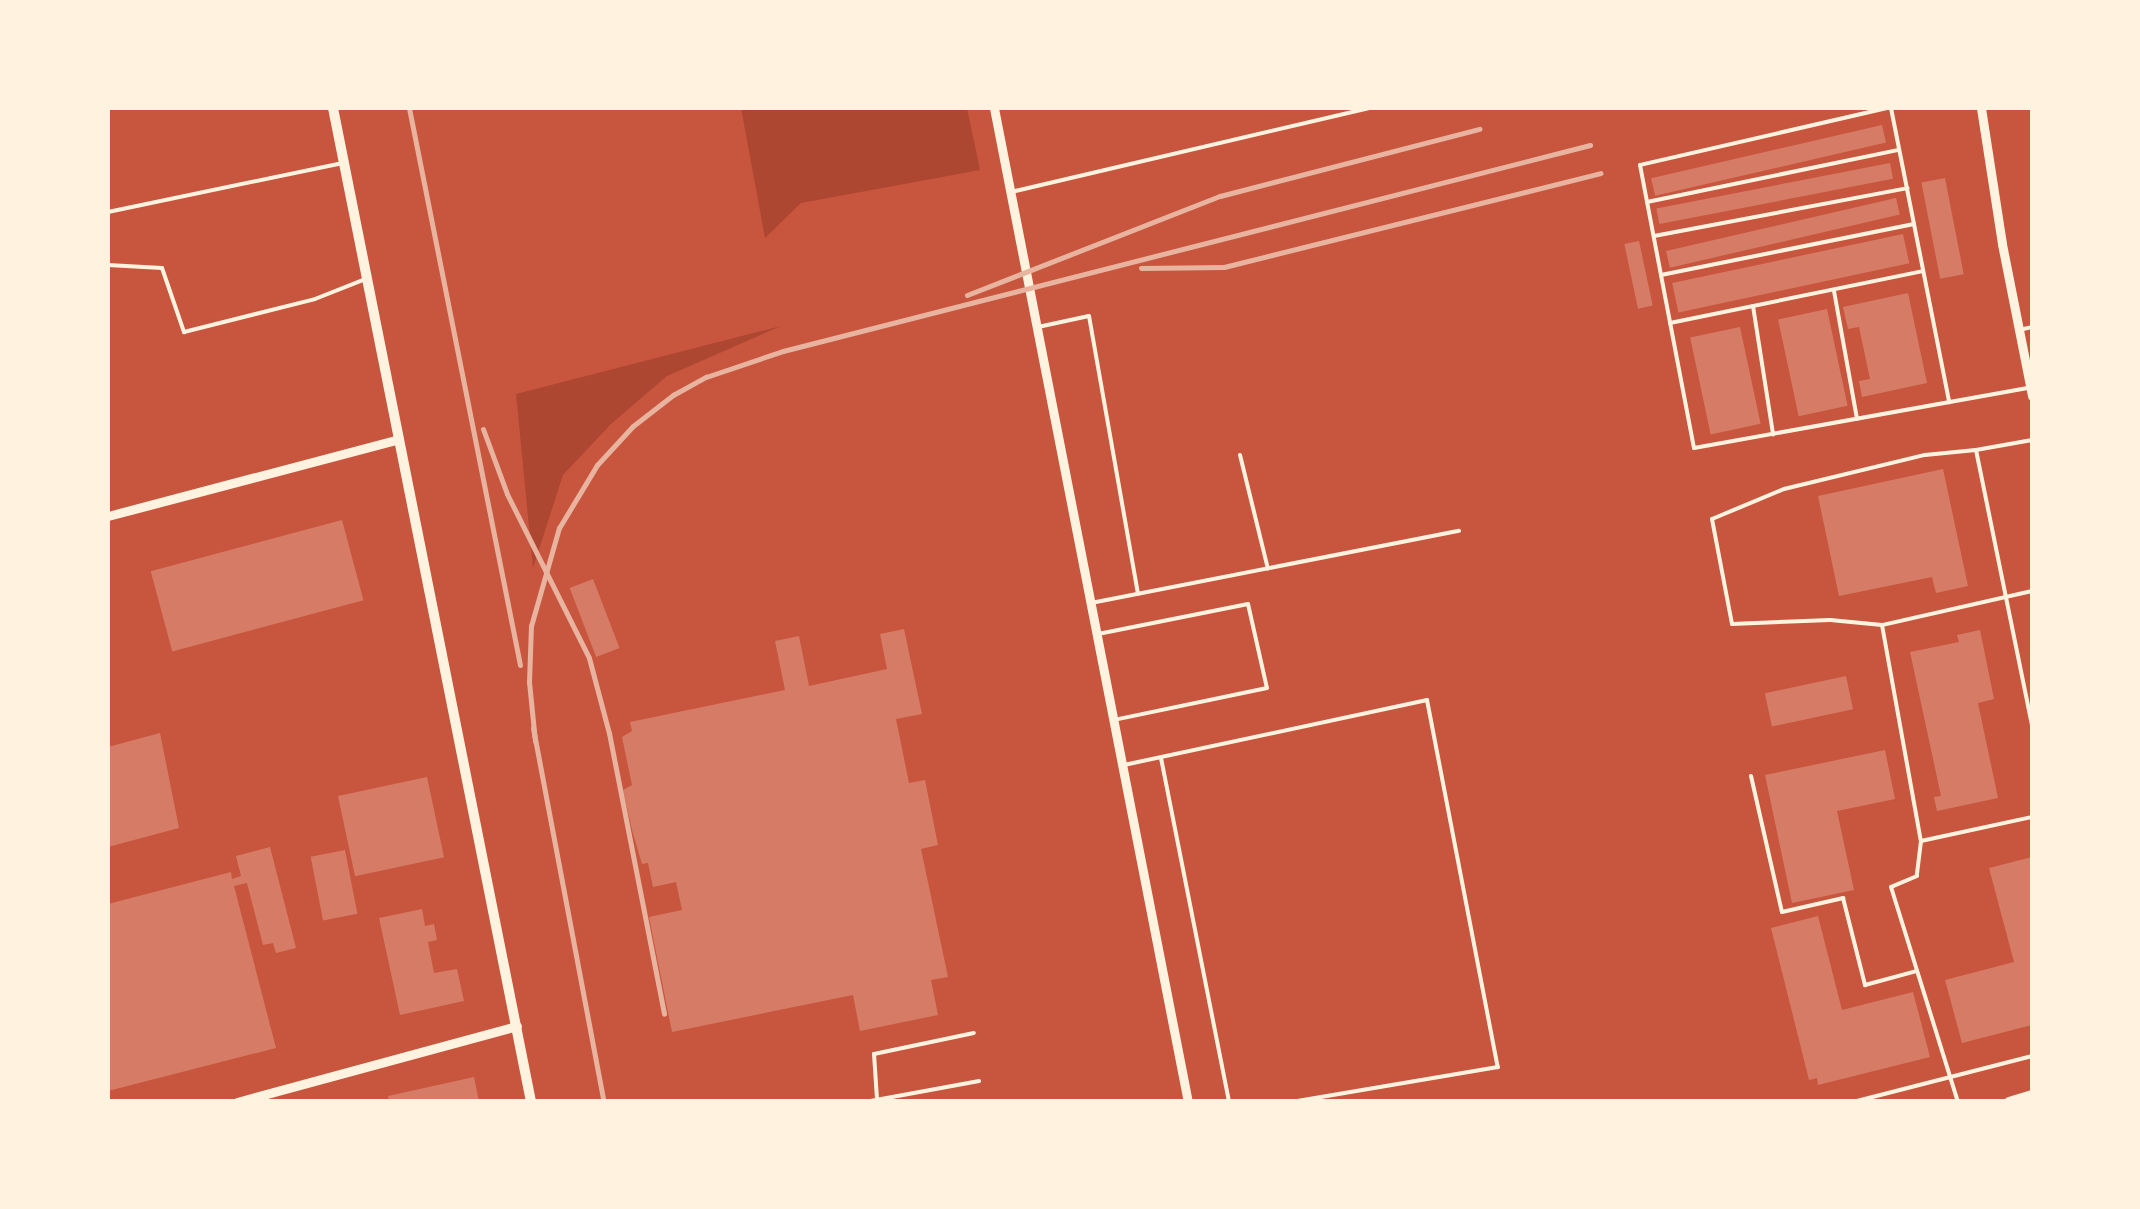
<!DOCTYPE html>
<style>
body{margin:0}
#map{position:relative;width:2140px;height:1209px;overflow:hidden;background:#c8553d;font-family:"Noto Sans",sans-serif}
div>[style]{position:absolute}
.green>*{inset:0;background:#ae4732}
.building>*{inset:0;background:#d67c66;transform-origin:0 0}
.service>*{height:4px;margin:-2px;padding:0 2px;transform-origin:2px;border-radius:2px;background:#fff3e0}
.minor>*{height:9px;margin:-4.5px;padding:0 4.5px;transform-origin:4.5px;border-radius:4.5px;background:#fff3e0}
.tertiary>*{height:10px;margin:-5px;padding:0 5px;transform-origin:5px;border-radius:5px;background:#fff3e0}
.rail>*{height:5px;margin:-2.5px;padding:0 2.5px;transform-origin:2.5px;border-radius:2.5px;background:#e9b49f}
span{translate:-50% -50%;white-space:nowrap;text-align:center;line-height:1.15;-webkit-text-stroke:8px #fff3e0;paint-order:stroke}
.frame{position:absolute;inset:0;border:110px solid #fff3e0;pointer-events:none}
</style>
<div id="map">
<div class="green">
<div style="clip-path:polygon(741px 108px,967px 108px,980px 170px,801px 203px,765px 238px)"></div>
<div style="clip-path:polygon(781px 326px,667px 376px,611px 424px,563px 475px,533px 568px,516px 394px)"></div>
</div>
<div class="building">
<div style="left:1882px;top:125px;width:18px;height:237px;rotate:77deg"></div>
<div style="left:1890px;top:163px;width:16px;height:238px;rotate:79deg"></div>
<div style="left:1945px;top:178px;width:98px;height:24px;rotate:79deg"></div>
<div style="left:1896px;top:198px;width:17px;height:236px;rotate:77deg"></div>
<div style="left:1903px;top:234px;width:30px;height:236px;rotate:78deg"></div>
<div style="left:1639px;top:241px;width:66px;height:15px;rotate:78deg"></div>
<div style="clip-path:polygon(1908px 293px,1927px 383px,1862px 397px,1859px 381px,1870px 379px,1859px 327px,1848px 329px,1843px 307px)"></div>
<div style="left:1827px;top:309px;width:99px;height:50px;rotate:78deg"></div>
<div style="left:1740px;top:327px;width:99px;height:51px;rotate:78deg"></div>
<div style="clip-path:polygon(1943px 469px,1968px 586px,1936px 593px,1932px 577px,1839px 596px,1818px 496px)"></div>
<div style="left:342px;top:520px;width:83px;height:198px;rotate:75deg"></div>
<div style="left:593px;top:579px;width:74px;height:25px;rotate:69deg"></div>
<div style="clip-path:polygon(904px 629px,922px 714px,896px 719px,909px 783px,925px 780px,938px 845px,921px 849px,948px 977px,931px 980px,938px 1015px,860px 1031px,853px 995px,672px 1032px,649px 917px,682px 910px,676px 882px,653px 887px,648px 863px,642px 864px,632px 830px,623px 790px,632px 785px,622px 737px,632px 731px,630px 722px,785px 690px,775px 641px,799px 636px,809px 686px,887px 669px,880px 634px)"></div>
<div style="clip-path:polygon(1980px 630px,1994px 699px,1978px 703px,1998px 798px,1937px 811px,1934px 797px,1941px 796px,1910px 652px,1959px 642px,1957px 635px)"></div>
<div style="left:1846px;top:676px;width:34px;height:83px;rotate:78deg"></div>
<div style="clip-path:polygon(160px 733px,179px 828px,108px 847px,108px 747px)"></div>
<div style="clip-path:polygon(1885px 750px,1895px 799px,1837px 811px,1854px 890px,1792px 903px,1765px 775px)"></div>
<div style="left:427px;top:777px;width:82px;height:91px;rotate:78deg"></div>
<div style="clip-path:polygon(270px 847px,296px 948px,276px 953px,273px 943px,263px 945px,247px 883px,234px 886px,276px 1048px,108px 1091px,108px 904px,231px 872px,232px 879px,241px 876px,236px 856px)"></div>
<div style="left:345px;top:850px;width:65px;height:35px;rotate:79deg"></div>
<div style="clip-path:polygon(2032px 857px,2032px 1025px,1962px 1043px,1945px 980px,2014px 962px,1989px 868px)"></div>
<div style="clip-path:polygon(422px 909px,425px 926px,434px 924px,437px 940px,428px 942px,434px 973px,457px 969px,464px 1001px,400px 1015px,379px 918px)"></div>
<div style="clip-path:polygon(1818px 916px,1842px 1010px,1913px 992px,1930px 1057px,1818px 1085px,1817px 1078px,1809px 1080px,1771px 928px)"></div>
<div style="clip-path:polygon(474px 1077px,479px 1102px,389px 1102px,388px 1096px)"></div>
</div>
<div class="service">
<div style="left:1887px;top:108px;width:253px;rotate:167deg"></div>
<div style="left:1640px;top:165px;width:288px;rotate:79.2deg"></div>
<div style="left:1694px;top:448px;width:339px;rotate:-10.2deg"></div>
<div style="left:1891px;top:108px;width:300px;rotate:78.8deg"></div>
<div style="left:1011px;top:192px;width:367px;rotate:-13.2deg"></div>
<div style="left:1647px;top:202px;width:257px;rotate:-11.7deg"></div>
<div style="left:108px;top:212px;width:240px;rotate:-11.8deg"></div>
<div style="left:1654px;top:236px;width:258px;rotate:-10.7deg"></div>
<div style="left:108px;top:265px;width:54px;rotate:3.2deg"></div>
<div style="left:162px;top:268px;width:68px;rotate:71deg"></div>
<div style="left:184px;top:332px;width:135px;rotate:-14.1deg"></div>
<div style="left:315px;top:299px;width:52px;rotate:-21.6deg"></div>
<div style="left:1661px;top:275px;width:258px;rotate:-11.4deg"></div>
<div style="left:1834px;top:291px;width:130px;rotate:79.8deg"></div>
<div style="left:1753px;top:306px;width:130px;rotate:81.1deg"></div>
<div style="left:1670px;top:323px;width:258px;rotate:-11.6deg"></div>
<div style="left:1038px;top:327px;width:52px;rotate:-12.2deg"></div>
<div style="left:1089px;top:316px;width:282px;rotate:80deg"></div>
<div style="left:2019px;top:330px;width:13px;rotate:-13deg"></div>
<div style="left:2032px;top:440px;width:57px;rotate:169.9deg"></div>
<div style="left:1976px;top:450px;width:282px;rotate:78.5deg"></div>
<div style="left:1240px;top:455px;width:117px;rotate:76.2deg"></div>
<div style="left:2032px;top:591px;width:154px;rotate:167.2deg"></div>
<div style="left:1882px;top:625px;width:219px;rotate:79.8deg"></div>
<div style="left:1921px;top:841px;width:114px;rotate:-12.2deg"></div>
<div style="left:1091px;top:603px;width:375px;rotate:-11.1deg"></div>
<div style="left:1882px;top:625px;width:52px;rotate:-174.5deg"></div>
<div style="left:1830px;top:620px;width:98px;rotate:177.7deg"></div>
<div style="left:1732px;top:624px;width:107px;rotate:-100.8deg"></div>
<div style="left:1712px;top:519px;width:78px;rotate:-22.6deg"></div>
<div style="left:1784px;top:489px;width:145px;rotate:-13.6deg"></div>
<div style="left:1925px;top:455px;width:51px;rotate:-5.6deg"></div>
<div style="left:1098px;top:634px;width:153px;rotate:-11.3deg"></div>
<div style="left:1248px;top:604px;width:86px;rotate:77.3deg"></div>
<div style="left:1267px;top:688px;width:156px;rotate:168.2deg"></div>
<div style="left:1161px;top:758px;width:351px;rotate:78.8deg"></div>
<div style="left:1124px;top:765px;width:310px;rotate:-12.1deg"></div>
<div style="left:1427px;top:700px;width:374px;rotate:79.1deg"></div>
<div style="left:1498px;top:1067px;width:211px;rotate:170.4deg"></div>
<div style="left:1751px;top:776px;width:139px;rotate:77.2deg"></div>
<div style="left:1782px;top:912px;width:63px;rotate:-12.9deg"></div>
<div style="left:1843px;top:898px;width:90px;rotate:75.8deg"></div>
<div style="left:1865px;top:985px;width:54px;rotate:-15.1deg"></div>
<div style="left:1921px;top:841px;width:35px;rotate:97deg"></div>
<div style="left:1917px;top:876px;width:28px;rotate:157deg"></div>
<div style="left:1891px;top:887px;width:225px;rotate:72.7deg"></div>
<div style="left:877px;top:1099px;width:45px;rotate:-93.8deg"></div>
<div style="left:874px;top:1054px;width:102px;rotate:-11.9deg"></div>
<div style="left:865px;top:1102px;width:116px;rotate:-10.4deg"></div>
<div style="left:1853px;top:1102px;width:185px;rotate:-14.4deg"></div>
</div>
<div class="minor">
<div style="left:994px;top:108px;width:1013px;rotate:78.96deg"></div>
<div style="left:1981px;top:108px;width:138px;rotate:81.2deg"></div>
<div style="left:2002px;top:244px;width:155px;rotate:78.8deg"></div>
<div style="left:108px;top:516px;width:301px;rotate:-14.8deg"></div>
<div style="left:237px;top:1102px;width:290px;rotate:-15.2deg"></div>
</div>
<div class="tertiary">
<div style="left:333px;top:108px;width:1014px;rotate:78.73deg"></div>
<div style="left:2009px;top:1102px;width:24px;rotate:-17deg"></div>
</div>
<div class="rail">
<div style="left:409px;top:108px;width:568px;rotate:78.73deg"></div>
<div style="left:1141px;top:268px;width:83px;rotate:-0.7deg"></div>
<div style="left:1224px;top:267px;width:388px;rotate:-14deg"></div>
<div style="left:967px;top:295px;width:272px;rotate:-21.4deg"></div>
<div style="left:1220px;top:196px;width:268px;rotate:-14.5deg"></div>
<div style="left:483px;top:429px;width:69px;rotate:69.7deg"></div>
<div style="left:507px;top:494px;width:183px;rotate:63.4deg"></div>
<div style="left:589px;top:658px;width:78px;rotate:75.1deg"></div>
<div style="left:609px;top:733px;width:286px;rotate:78.9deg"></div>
<div style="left:533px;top:728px;width:381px;rotate:79.3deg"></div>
<div style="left:535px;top:741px;width:59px;rotate:-95.8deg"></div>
<div style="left:529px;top:682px;width:56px;rotate:-88deg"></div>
<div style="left:531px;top:626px;width:102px;rotate:-74.1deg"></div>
<div style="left:559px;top:528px;width:74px;rotate:-58.9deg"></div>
<div style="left:597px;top:465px;width:53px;rotate:-47.3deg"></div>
<div style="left:633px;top:426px;width:51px;rotate:-37.8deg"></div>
<div style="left:673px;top:395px;width:38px;rotate:-29deg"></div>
<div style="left:706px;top:377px;width:81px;rotate:-18.7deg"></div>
<div style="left:783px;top:351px;width:833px;rotate:-14.32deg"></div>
</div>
<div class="frame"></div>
</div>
